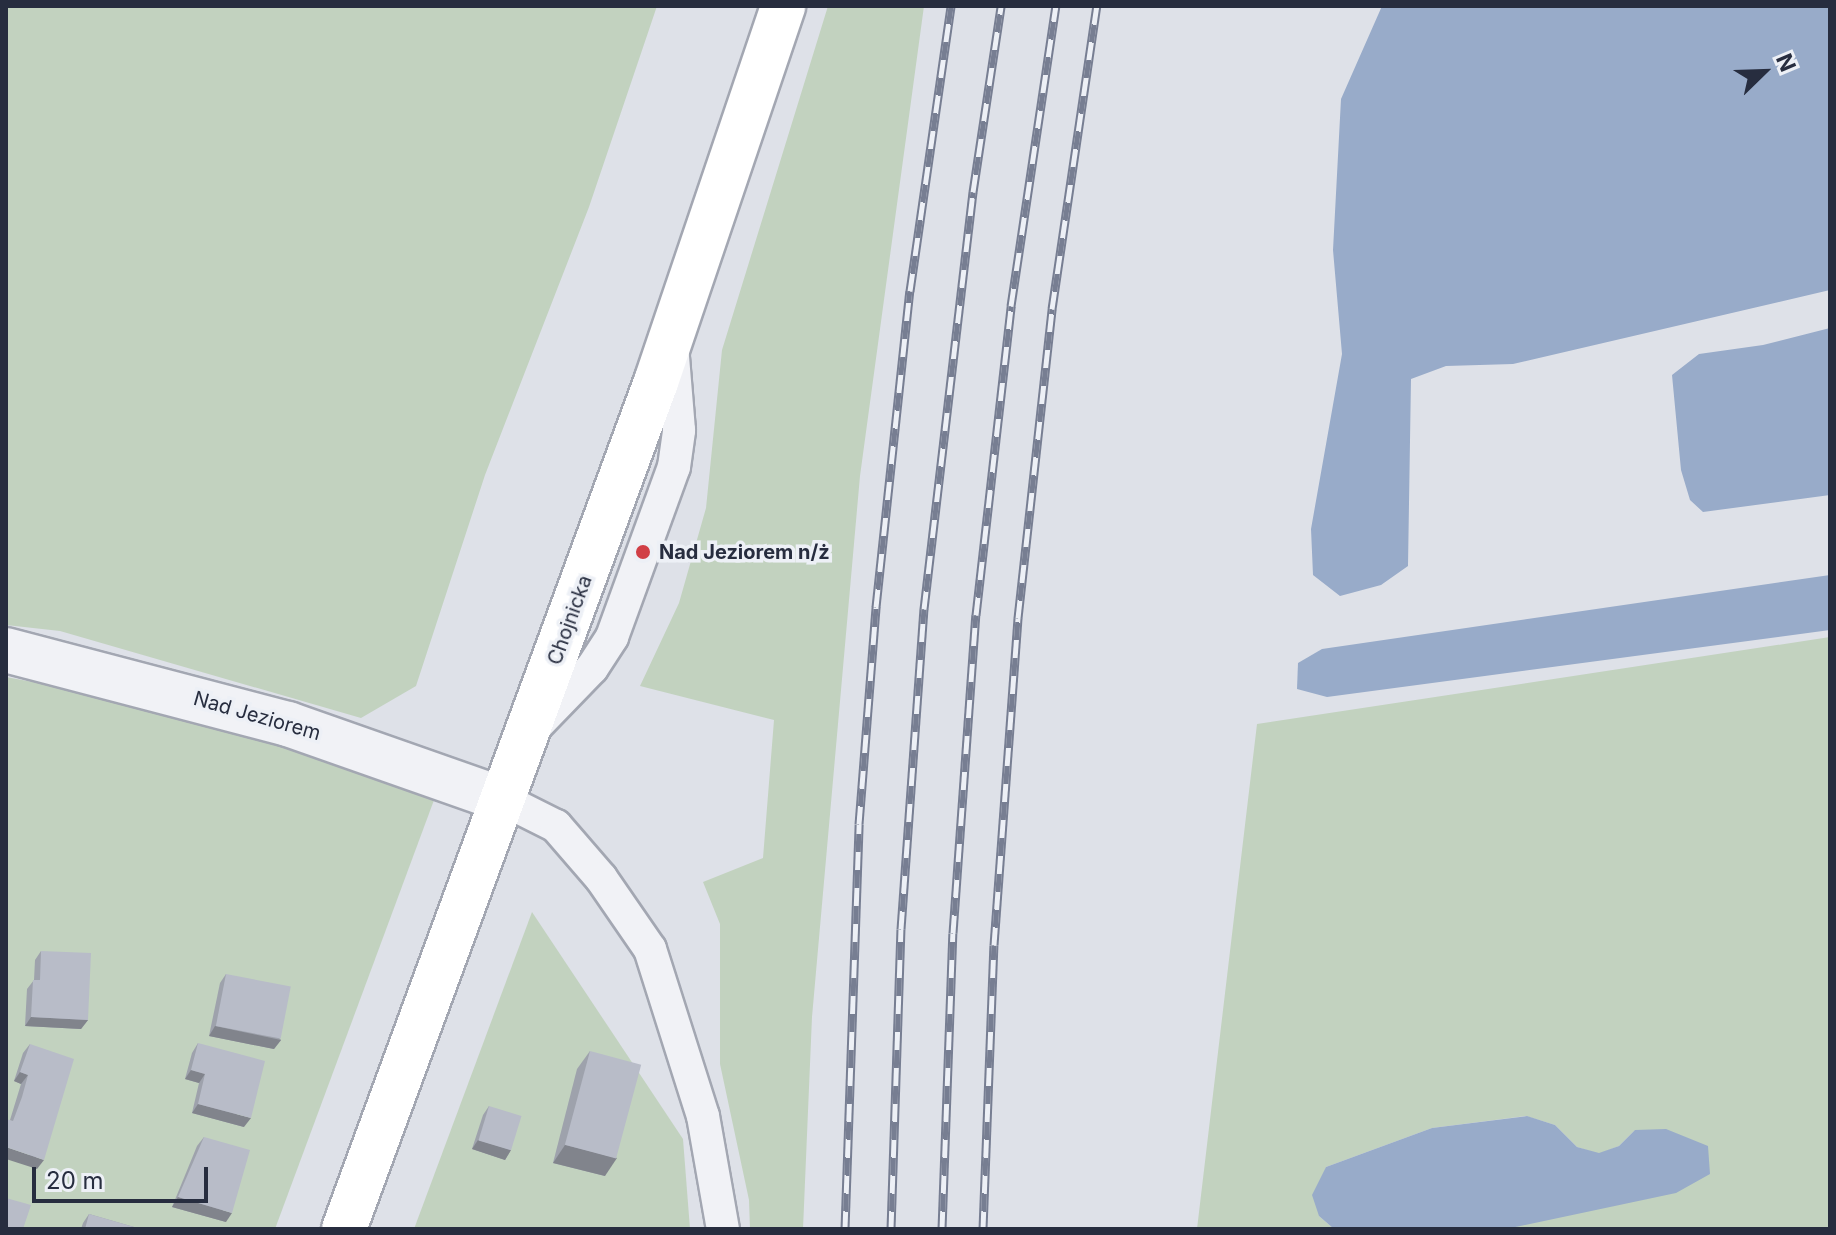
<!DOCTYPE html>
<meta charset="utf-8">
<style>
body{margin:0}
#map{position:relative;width:1836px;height:1235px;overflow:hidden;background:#dee1e8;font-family:Inter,sans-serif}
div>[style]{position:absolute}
.green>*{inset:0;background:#c2d2bf}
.water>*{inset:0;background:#98abc9}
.roads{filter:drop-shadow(2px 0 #a3a7b2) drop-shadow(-2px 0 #a3a7b2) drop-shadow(0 2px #a3a7b2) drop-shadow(0 -2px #a3a7b2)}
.lane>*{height:32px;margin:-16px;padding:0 16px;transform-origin:16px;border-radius:16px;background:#f1f2f6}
.street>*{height:44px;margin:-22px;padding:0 22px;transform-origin:22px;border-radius:22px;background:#f1f2f6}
.secondary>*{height:44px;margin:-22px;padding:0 22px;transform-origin:22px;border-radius:22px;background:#fff}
.rail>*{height:9px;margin-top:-4.5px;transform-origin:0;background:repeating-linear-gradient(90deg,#edf0f6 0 18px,#777e92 0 36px);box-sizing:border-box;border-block:2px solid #777e92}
.wall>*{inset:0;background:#9ea2ac}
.shaded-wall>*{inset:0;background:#81848c}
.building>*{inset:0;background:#b8bcc8;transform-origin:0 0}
.dots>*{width:22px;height:22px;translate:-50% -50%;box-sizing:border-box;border:4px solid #edf0f6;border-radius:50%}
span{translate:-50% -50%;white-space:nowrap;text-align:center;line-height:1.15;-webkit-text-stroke:7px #edf0f6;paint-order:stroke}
.poi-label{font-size:20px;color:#272d3f;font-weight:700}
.left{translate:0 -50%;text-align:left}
.street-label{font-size:20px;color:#272d3f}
.frame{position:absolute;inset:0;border:8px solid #272d3f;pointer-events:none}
.north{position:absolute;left:1724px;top:32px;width:80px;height:80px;-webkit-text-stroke:6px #edf0f6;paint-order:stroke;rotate:67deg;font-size:22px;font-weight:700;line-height:32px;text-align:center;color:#272d3f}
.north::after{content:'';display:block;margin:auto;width:28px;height:36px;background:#272d3f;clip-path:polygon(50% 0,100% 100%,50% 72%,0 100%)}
.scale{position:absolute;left:32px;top:1167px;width:176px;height:36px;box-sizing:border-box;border:4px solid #272d3f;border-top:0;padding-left:10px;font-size:24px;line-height:28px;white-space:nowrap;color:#272d3f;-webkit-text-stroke:6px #edf0f6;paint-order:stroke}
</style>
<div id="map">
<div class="green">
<div style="clip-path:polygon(6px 6px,657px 6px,589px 207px,485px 475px,416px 686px,361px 718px,60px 631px,6px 625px)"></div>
<div style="clip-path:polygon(828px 6px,924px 6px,860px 476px,812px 1017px,803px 1229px,750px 1229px,749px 1200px,720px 1064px,720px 924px,703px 882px,763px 858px,774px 720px,640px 686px,679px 603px,706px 508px,722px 350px)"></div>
<div style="clip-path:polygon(1830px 637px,1830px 1229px,1506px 1229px,1575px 1211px,1635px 1130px,1619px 1146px,1599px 1154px,1577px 1147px,1555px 1125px,1526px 1116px,1432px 1128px,1326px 1167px,1319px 1216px,1334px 1229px,1197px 1229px,1257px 724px)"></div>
<div style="clip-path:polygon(6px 677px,97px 694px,437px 792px,275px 1229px,6px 1229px)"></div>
<div style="clip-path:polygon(532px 912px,683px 1139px,690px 1229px,414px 1229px)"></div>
</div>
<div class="water">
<div style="clip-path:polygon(1382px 6px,1830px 6px,1830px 290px,1513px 364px,1446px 366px,1411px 379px,1408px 566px,1381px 585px,1340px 596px,1313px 575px,1311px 529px,1342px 354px,1333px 250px,1341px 99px)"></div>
<div style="clip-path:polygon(1830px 328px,1830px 495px,1703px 512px,1690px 500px,1681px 470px,1672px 375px,1699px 354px,1763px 345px)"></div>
<div style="clip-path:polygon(1830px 575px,1830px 630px,1327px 697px,1297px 689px,1298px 663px,1322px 649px)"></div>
<div style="clip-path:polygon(1527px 1116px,1555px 1125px,1577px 1147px,1599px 1153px,1619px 1146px,1635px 1130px,1666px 1129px,1708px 1146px,1710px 1174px,1676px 1193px,1506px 1229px,1334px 1229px,1319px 1216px,1312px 1195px,1326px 1167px,1432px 1128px)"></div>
</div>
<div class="roads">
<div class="lane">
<div style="left:533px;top:729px;width:85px;rotate:-46deg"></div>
<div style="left:592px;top:668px;width:37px;rotate:-57deg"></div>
<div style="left:612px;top:637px;width:181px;rotate:-70deg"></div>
<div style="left:674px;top:467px;width:37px;rotate:-82deg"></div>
<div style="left:679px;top:430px;width:85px;rotate:-94.7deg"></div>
<div style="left:504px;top:800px;width:58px;rotate:26.6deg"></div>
<div style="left:556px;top:826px;width:69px;rotate:49.1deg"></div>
<div style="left:601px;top:878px;width:86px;rotate:55.4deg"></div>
<div style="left:650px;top:949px;width:175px;rotate:72.4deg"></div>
<div style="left:703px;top:1116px;width:115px;rotate:80deg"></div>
</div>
<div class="street">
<div style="left:6px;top:650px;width:292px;rotate:14.7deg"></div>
<div style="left:288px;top:724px;width:229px;rotate:19.4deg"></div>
</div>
<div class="secondary">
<div style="left:344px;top:1229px;width:903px;rotate:-69.78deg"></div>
<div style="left:656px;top:382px;width:397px;rotate:-71.3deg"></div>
</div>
</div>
<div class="rail">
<div style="left:845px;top:1229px;width:405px;rotate:-88deg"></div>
<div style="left:859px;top:824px;width:218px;rotate:-85.5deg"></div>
<div style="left:876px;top:607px;width:318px;rotate:-83.9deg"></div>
<div style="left:910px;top:291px;width:288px;rotate:-81.8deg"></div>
<div style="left:891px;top:1229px;width:300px;rotate:-88.1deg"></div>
<div style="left:901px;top:929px;width:321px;rotate:-85.9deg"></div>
<div style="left:924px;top:609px;width:420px;rotate:-83.3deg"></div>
<div style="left:973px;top:192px;width:188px;rotate:-81.4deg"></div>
<div style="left:942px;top:1229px;width:296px;rotate:-87.9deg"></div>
<div style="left:953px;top:933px;width:319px;rotate:-85.9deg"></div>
<div style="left:976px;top:615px;width:311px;rotate:-83.5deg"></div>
<div style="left:1011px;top:306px;width:303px;rotate:-81.5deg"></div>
<div style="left:983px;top:1229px;width:284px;rotate:-87.8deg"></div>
<div style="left:994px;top:945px;width:328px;rotate:-85.8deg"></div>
<div style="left:1018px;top:618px;width:311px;rotate:-83.7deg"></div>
<div style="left:1052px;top:309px;width:306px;rotate:-81.6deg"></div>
</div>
<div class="wall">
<div style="clip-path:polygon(41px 951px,88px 1020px,81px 1029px,25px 1026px,27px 989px,34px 980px,35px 960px)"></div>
<div style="clip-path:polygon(226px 974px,281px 1040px,274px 1049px,209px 1036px,220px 983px)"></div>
<div style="clip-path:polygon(198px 1043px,244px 1127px,192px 1113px,199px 1083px,185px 1079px,192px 1053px)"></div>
<div style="clip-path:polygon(30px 1044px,37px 1169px,10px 1120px,21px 1084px,14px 1081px,23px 1053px)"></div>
<div style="clip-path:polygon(590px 1051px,605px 1176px,553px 1163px,577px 1069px)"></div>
<div style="clip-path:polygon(489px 1106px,511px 1150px,505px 1160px,472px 1149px,483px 1115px)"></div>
<div style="clip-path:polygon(204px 1137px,226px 1222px,172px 1207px,197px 1146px)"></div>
<div style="clip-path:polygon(89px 1214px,141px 1229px,81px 1229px,83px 1223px)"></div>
</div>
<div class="shaded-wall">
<div style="clip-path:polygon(31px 1017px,88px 1020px,81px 1029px,25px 1026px)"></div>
<div style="clip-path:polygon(215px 1026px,281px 1040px,274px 1049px,209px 1036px)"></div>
<div style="clip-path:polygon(191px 1070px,205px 1074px,199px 1083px,185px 1079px)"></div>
<div style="clip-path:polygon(20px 1072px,28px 1075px,21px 1084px,14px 1081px)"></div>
<div style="clip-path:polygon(198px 1104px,251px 1118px,244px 1127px,192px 1113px)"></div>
<div style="clip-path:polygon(478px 1140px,511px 1150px,505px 1160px,472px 1149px)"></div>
<div style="clip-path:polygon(565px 1145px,617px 1158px,605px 1176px,553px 1163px)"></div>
<div style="clip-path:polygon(6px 1147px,44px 1160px,37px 1169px,6px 1159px)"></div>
<div style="clip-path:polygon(178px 1197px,232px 1213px,226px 1222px,172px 1207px)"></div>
</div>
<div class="building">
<div style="clip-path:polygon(41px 951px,91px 953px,88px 1020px,31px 1017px,33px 980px,40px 980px)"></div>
<div style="left:226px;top:974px;width:66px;height:53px;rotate:11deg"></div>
<div style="clip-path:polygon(198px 1043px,265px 1061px,251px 1118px,198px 1104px,205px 1074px,191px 1070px)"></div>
<div style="clip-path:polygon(30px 1044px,74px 1059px,44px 1160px,6px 1147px,6px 1119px,13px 1121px,22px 1097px,28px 1075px,20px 1072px)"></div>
<div style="left:590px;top:1051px;width:53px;height:97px;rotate:15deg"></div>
<div style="left:489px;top:1106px;width:34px;height:36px;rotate:17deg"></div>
<div style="clip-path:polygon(204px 1137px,250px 1150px,232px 1213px,178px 1197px)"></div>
<div style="clip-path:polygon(6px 1198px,31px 1205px,23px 1229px,6px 1229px)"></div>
<div style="clip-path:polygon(89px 1214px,141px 1229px,85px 1229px)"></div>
</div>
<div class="dots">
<div style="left:643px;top:552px;background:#d13f46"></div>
</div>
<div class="poi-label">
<span class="left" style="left:659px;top:552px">Nad Jeziorem n/ż</span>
</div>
<div class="street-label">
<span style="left:570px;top:620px;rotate:-70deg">Chojnicka</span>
<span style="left:257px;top:716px;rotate:16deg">Nad Jeziorem</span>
</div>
<div class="frame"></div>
<div class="north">N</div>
<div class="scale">20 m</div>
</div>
